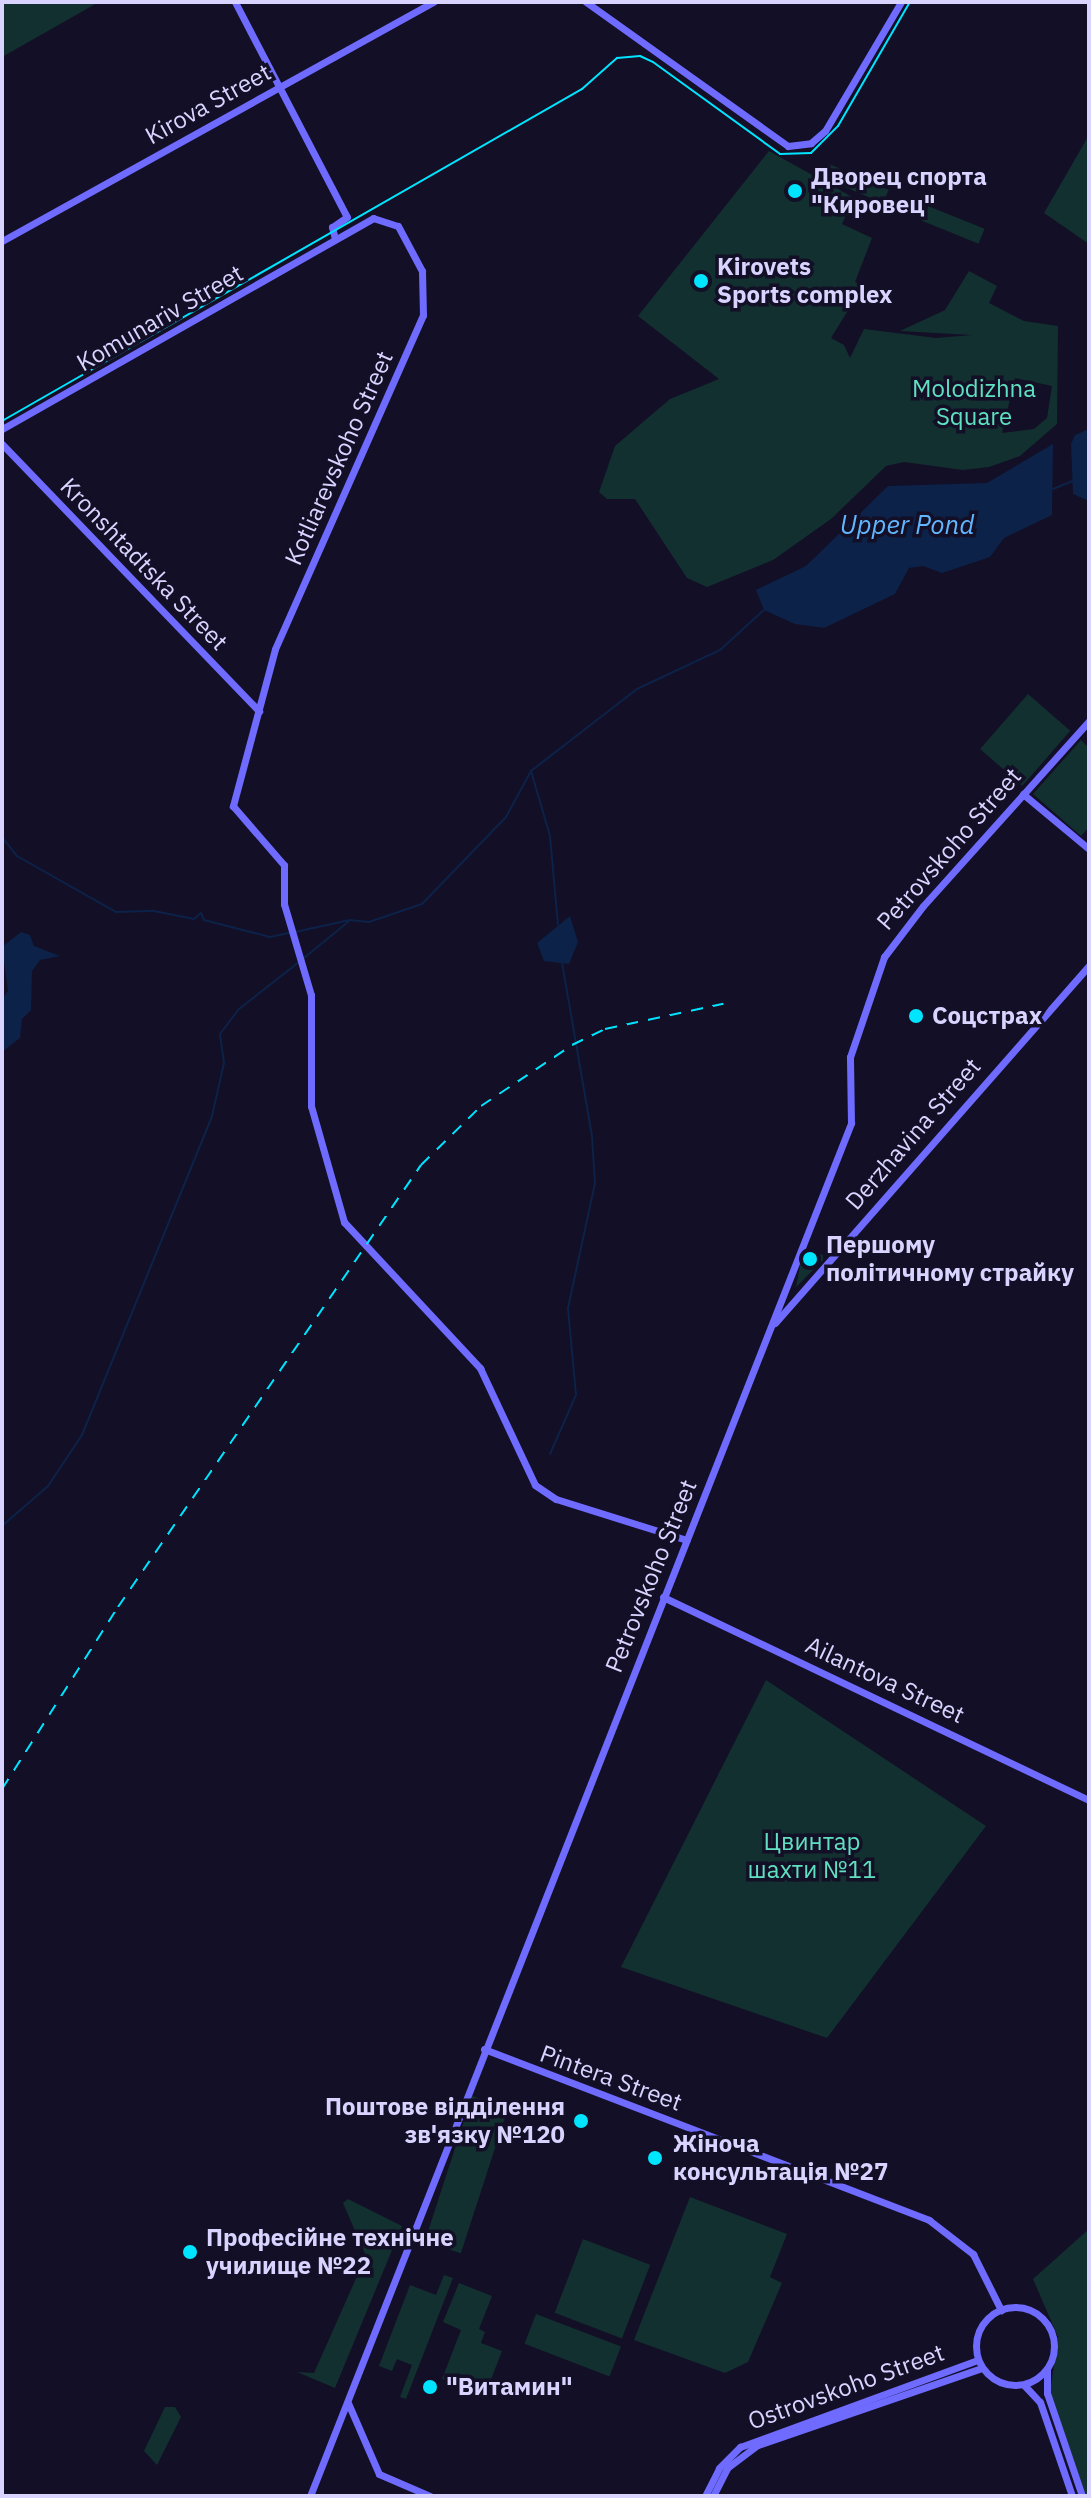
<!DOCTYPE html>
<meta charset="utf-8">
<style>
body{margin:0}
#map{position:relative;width:1091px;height:2498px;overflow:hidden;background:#130f26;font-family:"IBM Plex Sans",sans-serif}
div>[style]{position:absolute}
.green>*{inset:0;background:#12302f;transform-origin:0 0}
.water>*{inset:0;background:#0c2248}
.stream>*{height:2px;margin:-1px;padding:0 1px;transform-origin:1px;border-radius:1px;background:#0c2248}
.secondary>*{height:7px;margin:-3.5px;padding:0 3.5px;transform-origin:3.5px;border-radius:3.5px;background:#6f6bff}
.secondary>.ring{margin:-3.5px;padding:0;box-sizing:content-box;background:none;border:7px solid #6f6bff;border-radius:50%}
.tram>*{height:2px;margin:-1px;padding:0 1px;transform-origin:1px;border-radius:1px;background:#00e5ff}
.rail>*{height:2px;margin-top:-1px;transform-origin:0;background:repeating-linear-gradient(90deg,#00e5ff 0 12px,transparent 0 22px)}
.dots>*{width:22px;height:22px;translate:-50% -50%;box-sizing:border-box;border:4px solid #130f26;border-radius:50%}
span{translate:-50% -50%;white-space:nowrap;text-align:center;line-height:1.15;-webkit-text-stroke:7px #130f26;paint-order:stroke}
.street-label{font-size:24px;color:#d9d4ff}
.poi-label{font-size:24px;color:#d9d4ff;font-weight:700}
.left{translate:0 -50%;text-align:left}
.right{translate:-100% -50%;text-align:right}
.park-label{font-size:24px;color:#5fe0c0}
.water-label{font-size:26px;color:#62b6ff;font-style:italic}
.frame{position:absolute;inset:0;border:4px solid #d9d4ff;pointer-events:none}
</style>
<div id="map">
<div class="green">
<div style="clip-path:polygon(2px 2px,99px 2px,2px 57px)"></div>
<div style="clip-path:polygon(1089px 135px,1089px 244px,1044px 213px)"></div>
<div style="clip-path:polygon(evenodd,769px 151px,854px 198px,842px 224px,872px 238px,855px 282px,863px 286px,831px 338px,844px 345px,850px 358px,864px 329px,936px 338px,972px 335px,900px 331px,945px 310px,969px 271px,997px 286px,989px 303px,1024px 321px,1058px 326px,1057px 424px,1020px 456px,989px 467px,963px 470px,904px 462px,886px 466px,831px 519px,773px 560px,707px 587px,687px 578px,635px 499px,607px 499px,599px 492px,615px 446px,670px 399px,719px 379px,638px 316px,769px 151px,1015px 378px,1052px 386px,1047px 418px,1034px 429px,1002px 433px,1015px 378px)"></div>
<div style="left:829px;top:164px;width:65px;height:15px;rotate:23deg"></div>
<div style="left:928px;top:206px;width:61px;height:16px;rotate:22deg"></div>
<div style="left:1028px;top:694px;width:56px;height:73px;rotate:41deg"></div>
<div style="clip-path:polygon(1081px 740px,1089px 748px,1089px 827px,1081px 836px,1033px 794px)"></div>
<div style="clip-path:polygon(811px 1252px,823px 1255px,823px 1260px,796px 1287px,801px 1261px)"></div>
<div style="clip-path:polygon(766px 1680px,986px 1826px,827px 2038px,621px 1967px)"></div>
<div style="left:472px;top:2096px;width:38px;height:153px;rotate:18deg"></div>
<div style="clip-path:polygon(690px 2197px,787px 2234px,770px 2277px,782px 2283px,748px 2362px,725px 2373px,634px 2340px)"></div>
<div style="clip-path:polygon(348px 2199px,402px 2226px,335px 2388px,297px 2372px,314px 2373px,366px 2256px,343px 2203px)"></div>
<div style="clip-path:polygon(1089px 2229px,1089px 2496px,1086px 2496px,1050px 2392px,1058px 2337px,1033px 2279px)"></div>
<div style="left:583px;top:2239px;width:72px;height:79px;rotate:21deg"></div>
<div style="clip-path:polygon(444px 2275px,453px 2278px,406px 2399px,400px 2397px,412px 2365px,397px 2359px,392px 2371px,379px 2366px,410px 2285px,436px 2295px)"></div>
<div style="clip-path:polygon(459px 2283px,492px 2296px,479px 2329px,485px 2332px,481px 2343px,502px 2351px,485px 2395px,442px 2379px,461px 2330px,443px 2322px)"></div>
<div style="left:536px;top:2314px;width:91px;height:32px;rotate:21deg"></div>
<div style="clip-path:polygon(165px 2407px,175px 2407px,181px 2417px,157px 2465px,144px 2451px)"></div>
</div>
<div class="water">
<div style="clip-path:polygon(1089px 429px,1089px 501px,1073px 494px,1071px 444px,1075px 435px)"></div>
<div style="clip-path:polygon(1053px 444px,1052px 515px,1004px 538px,990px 557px,942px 573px,923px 566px,909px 568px,895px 594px,824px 628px,795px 624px,764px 610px,756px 590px,806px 566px,888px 486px,987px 483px)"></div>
<div style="clip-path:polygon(570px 916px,578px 942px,569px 964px,544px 961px,537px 943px)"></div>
<div style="clip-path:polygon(21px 932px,30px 935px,34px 946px,60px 956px,40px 960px,32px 971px,31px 1010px,22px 1019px,20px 1038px,2px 1052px,2px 999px,8px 991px,2px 947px)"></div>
</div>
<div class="stream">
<div style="left:1053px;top:489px;width:22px;rotate:-22deg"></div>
<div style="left:531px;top:771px;width:68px;rotate:73.7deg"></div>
<div style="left:550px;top:836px;width:89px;rotate:84.9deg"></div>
<div style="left:2px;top:837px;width:24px;rotate:52deg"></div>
<div style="left:17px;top:856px;width:114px;rotate:29.5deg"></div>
<div style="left:116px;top:912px;width:38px;rotate:-2deg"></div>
<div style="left:154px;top:911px;width:41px;rotate:11.3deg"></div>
<div style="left:194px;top:919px;width:9px;rotate:-41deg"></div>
<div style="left:201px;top:913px;width:8px;rotate:67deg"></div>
<div style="left:204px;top:920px;width:68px;rotate:14.4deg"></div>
<div style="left:270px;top:937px;width:19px;rotate:-12deg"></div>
<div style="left:295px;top:932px;width:56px;rotate:-12.3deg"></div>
<div style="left:350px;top:920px;width:19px;rotate:6deg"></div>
<div style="left:369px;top:922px;width:56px;rotate:-18.8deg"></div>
<div style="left:422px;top:904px;width:121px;rotate:-46deg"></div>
<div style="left:506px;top:817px;width:52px;rotate:-61.5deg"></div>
<div style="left:531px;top:771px;width:134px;rotate:-37.7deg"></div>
<div style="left:637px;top:689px;width:92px;rotate:-25.2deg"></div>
<div style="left:720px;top:650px;width:59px;rotate:-42.3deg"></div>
<div style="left:304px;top:958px;width:58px;rotate:-39.4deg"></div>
<div style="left:550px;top:1454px;width:64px;rotate:-66.2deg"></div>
<div style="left:576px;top:1395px;width:87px;rotate:-95.3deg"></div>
<div style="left:568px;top:1308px;width:128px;rotate:-77.8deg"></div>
<div style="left:595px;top:1183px;width:47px;rotate:-93.7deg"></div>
<div style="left:592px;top:1136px;width:176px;rotate:-99.8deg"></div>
<div style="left:2px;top:1526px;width:61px;rotate:-41deg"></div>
<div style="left:48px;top:1486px;width:61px;rotate:-56.3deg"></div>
<div style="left:82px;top:1435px;width:344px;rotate:-67.8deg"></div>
<div style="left:212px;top:1116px;width:54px;rotate:-77.2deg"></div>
<div style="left:224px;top:1063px;width:29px;rotate:-98deg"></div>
<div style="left:220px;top:1034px;width:31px;rotate:-53deg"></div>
<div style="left:239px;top:1009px;width:76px;rotate:-38.1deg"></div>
</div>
<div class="secondary">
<div style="left:235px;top:2px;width:242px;rotate:62.5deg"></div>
<div style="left:347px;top:217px;width:18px;rotate:146deg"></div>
<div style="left:332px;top:227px;width:12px;rotate:76deg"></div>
<div style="left:586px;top:2px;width:248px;rotate:35.5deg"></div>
<div style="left:788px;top:146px;width:23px;rotate:-7deg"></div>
<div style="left:811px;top:143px;width:18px;rotate:-41deg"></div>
<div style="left:825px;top:131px;width:150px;rotate:-59.5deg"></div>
<div style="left:2px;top:241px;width:494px;rotate:-29deg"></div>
<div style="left:2px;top:429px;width:427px;rotate:-29.6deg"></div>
<div style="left:373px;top:218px;width:26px;rotate:18deg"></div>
<div style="left:398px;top:226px;width:51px;rotate:61.9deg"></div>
<div style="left:422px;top:271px;width:44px;rotate:88.7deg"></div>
<div style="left:423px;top:315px;width:365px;rotate:113.9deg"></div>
<div style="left:275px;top:649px;width:163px;rotate:105deg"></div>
<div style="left:233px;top:806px;width:78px;rotate:49.2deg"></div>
<div style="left:284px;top:865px;width:39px;rotate:90deg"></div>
<div style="left:284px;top:904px;width:95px;rotate:73.5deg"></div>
<div style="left:311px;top:995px;width:111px;rotate:90deg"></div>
<div style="left:311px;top:1106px;width:121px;rotate:74.1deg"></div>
<div style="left:344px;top:1222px;width:200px;rotate:47deg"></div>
<div style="left:480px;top:1368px;width:129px;rotate:64.8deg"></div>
<div style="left:535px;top:1485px;width:25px;rotate:34deg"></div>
<div style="left:556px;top:1499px;width:137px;rotate:17.4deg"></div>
<div style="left:2px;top:444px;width:371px;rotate:46.1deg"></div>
<div style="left:1023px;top:794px;width:86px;rotate:39.8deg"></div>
<div style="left:775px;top:1323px;width:476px;rotate:-48.7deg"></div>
<div style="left:663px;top:1597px;width:472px;rotate:25.5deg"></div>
<div style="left:484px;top:2049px;width:477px;rotate:21deg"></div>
<div style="left:929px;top:2220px;width:56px;rotate:37.7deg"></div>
<div style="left:973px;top:2254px;width:63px;rotate:63.4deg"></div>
<div class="ring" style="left:976px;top:2307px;width:71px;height:71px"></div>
<div style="left:1047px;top:2369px;width:24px;rotate:90deg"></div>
<div style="left:1047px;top:2393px;width:109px;rotate:71.2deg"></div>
<div style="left:1024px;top:2385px;width:23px;rotate:47deg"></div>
<div style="left:1040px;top:2402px;width:99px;rotate:71.2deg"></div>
<div style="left:348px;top:2403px;width:77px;rotate:66.4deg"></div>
<div style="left:379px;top:2474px;width:56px;rotate:23.3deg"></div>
<div style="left:310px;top:2496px;width:1476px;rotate:-68.49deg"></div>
<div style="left:851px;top:1123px;width:66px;rotate:-90.9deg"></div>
<div style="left:850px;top:1057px;width:106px;rotate:-71.2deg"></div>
<div style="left:884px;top:957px;width:64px;rotate:-52.6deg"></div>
<div style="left:923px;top:906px;width:249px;rotate:-48.1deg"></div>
<div style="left:705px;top:2496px;width:31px;rotate:-63deg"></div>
<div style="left:719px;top:2468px;width:30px;rotate:-45deg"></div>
<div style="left:740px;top:2447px;width:253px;rotate:-20.1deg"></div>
<div style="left:713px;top:2496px;width:31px;rotate:-63deg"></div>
<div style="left:727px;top:2468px;width:39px;rotate:-37deg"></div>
<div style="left:758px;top:2445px;width:237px;rotate:-19deg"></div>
</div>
<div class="tram">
<div style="left:2px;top:421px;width:668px;rotate:-29.79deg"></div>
<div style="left:582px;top:89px;width:47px;rotate:-41.5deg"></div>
<div style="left:617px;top:58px;width:23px;rotate:-5deg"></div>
<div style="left:640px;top:56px;width:14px;rotate:25deg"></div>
<div style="left:653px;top:62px;width:157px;rotate:35.9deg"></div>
<div style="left:780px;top:154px;width:31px;rotate:-2deg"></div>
<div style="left:811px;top:153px;width:38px;rotate:-45deg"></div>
<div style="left:838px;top:126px;width:143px;rotate:-59.9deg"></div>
</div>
<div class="rail">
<div style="left:2px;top:1789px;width:216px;rotate:-57.5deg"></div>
<div style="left:118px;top:1607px;width:536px;rotate:-55.57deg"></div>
<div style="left:421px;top:1165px;width:84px;rotate:-44.5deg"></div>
<div style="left:481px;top:1106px;width:110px;rotate:-33.8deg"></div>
<div style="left:572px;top:1045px;width:37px;rotate:-26deg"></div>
<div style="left:605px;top:1029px;width:121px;rotate:-12deg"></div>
</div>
<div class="dots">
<div style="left:795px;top:191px;background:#00e5ff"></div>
<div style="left:701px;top:281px;background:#00e5ff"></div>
<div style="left:916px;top:1016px;background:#00e5ff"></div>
<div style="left:810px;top:1259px;background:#00e5ff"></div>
<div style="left:581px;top:2121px;background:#00e5ff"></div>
<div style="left:655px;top:2158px;background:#00e5ff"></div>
<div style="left:190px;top:2252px;background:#00e5ff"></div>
<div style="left:430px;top:2387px;background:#00e5ff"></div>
</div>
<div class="street-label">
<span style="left:208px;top:104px;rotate:-29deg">Kirova Street</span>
<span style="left:160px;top:318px;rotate:-30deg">Komunariv Street</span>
<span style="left:339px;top:458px;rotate:-66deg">Kotliarevskoho Street</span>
<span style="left:144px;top:564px;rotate:46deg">Kronshtadtska Street</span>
<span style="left:949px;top:849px;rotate:-49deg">Petrovskoho Street</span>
<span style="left:913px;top:1134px;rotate:-49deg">Derzhavina Street</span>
<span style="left:651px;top:1576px;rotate:-68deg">Petrovskoho Street</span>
<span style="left:885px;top:1680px;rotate:25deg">Ailantova Street</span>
<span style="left:611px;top:2078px;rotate:20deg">Pintera Street</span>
<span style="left:846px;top:2387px;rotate:-20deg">Ostrovskoho Street</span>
</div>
<div class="poi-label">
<span class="left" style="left:811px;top:191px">Дворец спорта<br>"Кировец"</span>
<span class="left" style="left:717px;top:281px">Kirovets<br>Sports complex</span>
<span class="left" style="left:932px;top:1016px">Соцстрах</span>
<span class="left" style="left:826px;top:1259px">Першому<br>політичному страйку</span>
<span class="right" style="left:565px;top:2121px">Поштове відділення<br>зв'язку №120</span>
<span class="left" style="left:673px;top:2158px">Жіноча<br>консультація №27</span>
<span class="left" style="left:206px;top:2252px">Професійне технічне<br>училище №22</span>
<span class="left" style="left:446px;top:2387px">"Витамин"</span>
</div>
<div class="park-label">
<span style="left:974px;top:403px">Molodizhna<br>Square</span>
<span style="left:812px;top:1856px">Цвинтар<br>шахти №11</span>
</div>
<div class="water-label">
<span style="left:907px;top:525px">Upper Pond</span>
</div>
<div class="frame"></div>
</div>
